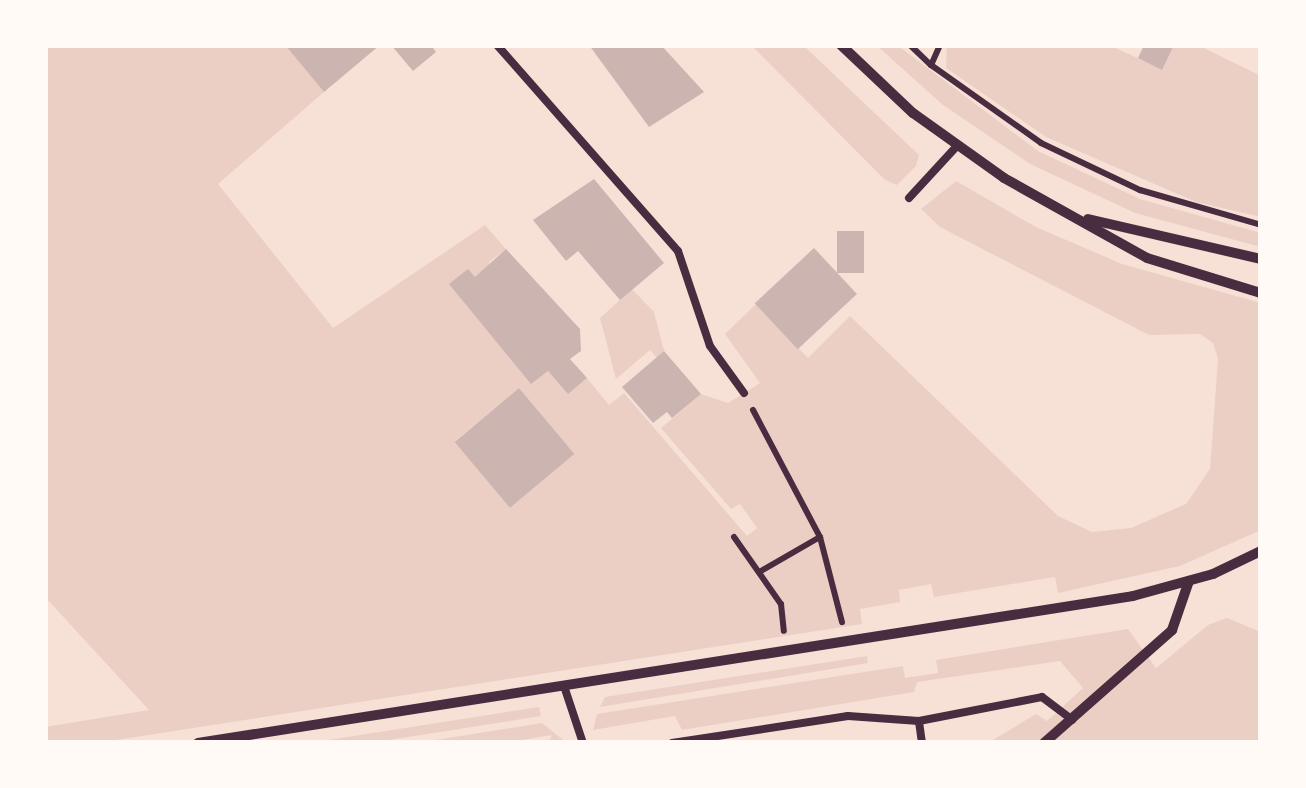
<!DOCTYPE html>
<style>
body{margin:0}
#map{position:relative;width:1306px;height:788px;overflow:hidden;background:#f7e1d7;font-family:Jost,sans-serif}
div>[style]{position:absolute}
.green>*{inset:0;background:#ebcfc5}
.building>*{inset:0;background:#ccb4b1;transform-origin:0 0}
.path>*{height:6px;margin:-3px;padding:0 3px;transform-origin:3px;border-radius:3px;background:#4a2c40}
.service>*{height:8px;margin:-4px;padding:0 4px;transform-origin:4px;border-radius:4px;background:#4a2c40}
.minor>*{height:10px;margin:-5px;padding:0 5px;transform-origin:5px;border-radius:5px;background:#4a2c40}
span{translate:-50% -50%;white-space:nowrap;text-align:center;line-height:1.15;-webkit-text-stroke:8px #fffaf5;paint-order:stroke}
.frame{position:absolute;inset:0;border:48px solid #fffaf5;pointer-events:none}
</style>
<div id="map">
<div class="green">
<div style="clip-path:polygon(evenodd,45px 45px,285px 45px,324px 92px,218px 184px,333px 328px,485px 225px,506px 249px,489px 262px,531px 383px,548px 371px,568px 393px,587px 378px,609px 405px,624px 393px,747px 536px,757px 528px,740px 504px,731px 509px,661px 428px,701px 394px,728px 403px,760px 383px,725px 334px,756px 304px,808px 358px,850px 316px,1058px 516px,1092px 532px,1131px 528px,1186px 504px,1210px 469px,1218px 359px,1213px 343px,1200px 334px,1149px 335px,940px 227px,921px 209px,956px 181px,1036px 227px,1122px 264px,1261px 303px,1261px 530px,1180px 566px,1058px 593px,1055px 577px,934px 597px,931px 584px,899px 590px,900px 602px,860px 609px,862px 624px,97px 743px,45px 743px,45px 727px,149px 710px,45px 597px,45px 45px,519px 388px,573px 454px,510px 507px,455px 441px,519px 388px)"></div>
<div style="clip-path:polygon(751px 45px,803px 45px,919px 155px,916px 166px,897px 185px,885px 180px)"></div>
<div style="clip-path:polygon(876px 45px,897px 45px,1038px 151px,1140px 199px,1261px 233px,1261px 247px,1135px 213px,1030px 164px,943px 105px)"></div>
<div style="clip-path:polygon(947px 45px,1109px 45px,1162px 69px,1174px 45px,1198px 45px,1261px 76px,1261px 217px,1196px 202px,1046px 137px,946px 68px)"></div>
<div style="clip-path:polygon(632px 289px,654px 312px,664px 351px,657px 358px,650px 350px,616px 379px,600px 318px)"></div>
<div style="clip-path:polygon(1227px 618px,1261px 632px,1261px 743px,988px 743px,1036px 714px,1047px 721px,1083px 688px,1060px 661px,917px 682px,914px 692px,682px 730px,675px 716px,593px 730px,597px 714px,903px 666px,905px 678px,938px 673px,936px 660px,1128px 629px,1156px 668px,1208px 625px)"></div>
<div style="clip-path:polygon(867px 656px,868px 663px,600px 707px,605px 697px)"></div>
<div style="clip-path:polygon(539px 707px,541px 716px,370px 743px,309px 743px)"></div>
<div style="clip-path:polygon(542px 723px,567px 743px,548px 743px,552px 735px,504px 743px,417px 743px)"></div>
</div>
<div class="building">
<div style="clip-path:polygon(285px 45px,380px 45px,324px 92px)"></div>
<div style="clip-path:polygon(391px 45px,431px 45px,436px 52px,413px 71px)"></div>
<div style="clip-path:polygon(589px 45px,661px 45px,704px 92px,649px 127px)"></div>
<div style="clip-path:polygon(1144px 45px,1174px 45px,1162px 70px,1138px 58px)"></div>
<div style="clip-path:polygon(594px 179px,664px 263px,620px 300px,578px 251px,566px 261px,533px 220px)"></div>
<div style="left:837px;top:231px;width:27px;height:42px"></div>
<div style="left:814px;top:248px;width:63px;height:81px;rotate:47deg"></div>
<div style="clip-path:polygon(506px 249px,580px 329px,581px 351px,570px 359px,587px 378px,568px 394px,548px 371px,531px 384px,449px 284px,468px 269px,475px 277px)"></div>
<div style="clip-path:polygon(664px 351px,701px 394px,672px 418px,667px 412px,653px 423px,622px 387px)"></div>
<div style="left:519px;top:388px;width:86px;height:84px;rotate:50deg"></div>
</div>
<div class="path">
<div style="left:910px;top:45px;width:29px;rotate:44deg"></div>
<div style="left:940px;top:45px;width:22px;rotate:114deg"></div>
<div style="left:931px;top:65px;width:135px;rotate:35.3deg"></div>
<div style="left:1041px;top:143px;width:110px;rotate:25.4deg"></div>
<div style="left:1140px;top:190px;width:126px;rotate:16.1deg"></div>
<div style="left:753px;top:410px;width:144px;rotate:62.2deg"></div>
<div style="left:820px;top:537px;width:88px;rotate:75.5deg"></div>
<div style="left:734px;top:537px;width:82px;rotate:55deg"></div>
<div style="left:781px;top:604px;width:27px;rotate:84deg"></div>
<div style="left:761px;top:571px;width:68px;rotate:-30deg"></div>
</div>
<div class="service">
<div style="left:497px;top:45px;width:274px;rotate:48.7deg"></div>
<div style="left:678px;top:251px;width:100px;rotate:71.4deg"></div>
<div style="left:710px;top:346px;width:58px;rotate:54.1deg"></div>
<div style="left:909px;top:198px;width:69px;rotate:-47.3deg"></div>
<div style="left:564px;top:686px;width:60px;rotate:71.6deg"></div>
<div style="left:672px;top:743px;width:178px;rotate:-8.7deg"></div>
<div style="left:848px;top:716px;width:71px;rotate:4deg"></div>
<div style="left:922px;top:743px;width:22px;rotate:-98deg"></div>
<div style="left:919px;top:721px;width:125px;rotate:-11deg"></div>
<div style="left:1042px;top:697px;width:38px;rotate:37deg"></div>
</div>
<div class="minor">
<div style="left:841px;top:45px;width:99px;rotate:43.4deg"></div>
<div style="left:913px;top:113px;width:112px;rotate:35.5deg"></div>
<div style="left:1004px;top:178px;width:164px;rotate:29.2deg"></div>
<div style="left:1147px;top:258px;width:119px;rotate:17.1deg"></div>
<div style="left:1088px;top:219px;width:178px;rotate:13deg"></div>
<div style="left:198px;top:743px;width:946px;rotate:-8.93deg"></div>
<div style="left:1133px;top:596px;width:83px;rotate:-15.4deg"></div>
<div style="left:1213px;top:574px;width:53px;rotate:-25.6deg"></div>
<div style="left:1044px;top:743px;width:171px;rotate:-41.4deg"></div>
<div style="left:1172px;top:630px;width:52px;rotate:-70.9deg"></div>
</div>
<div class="frame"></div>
</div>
